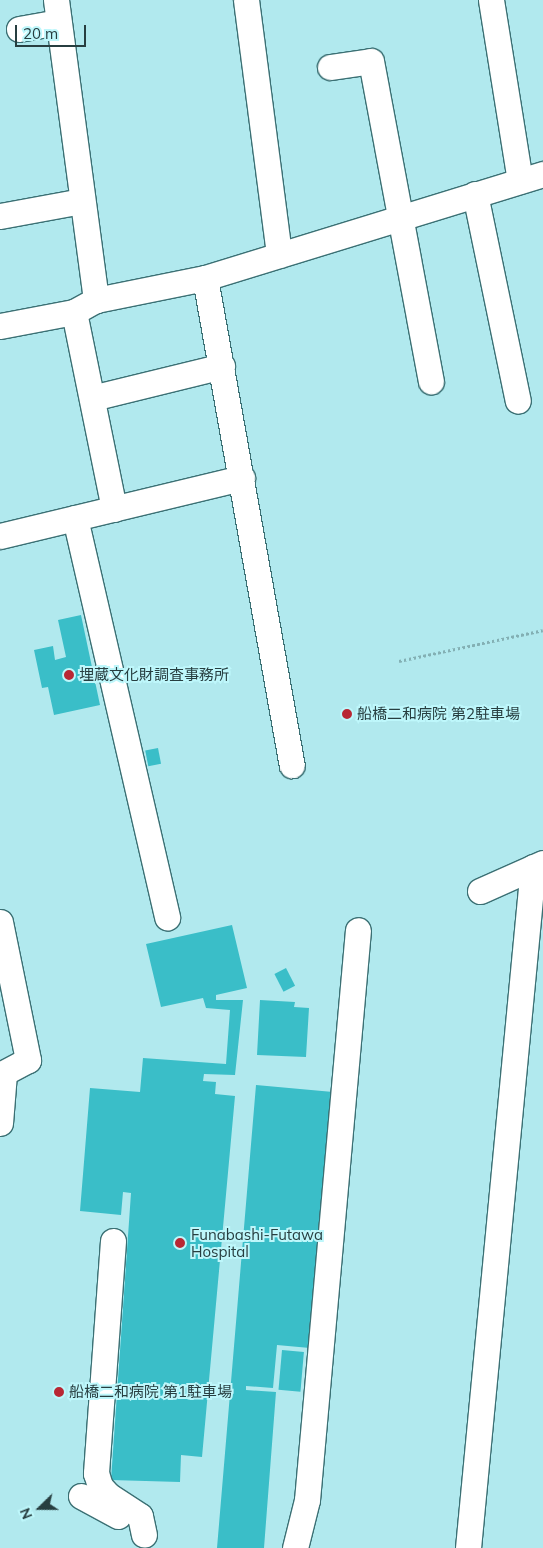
<!DOCTYPE html>
<meta charset="utf-8">
<style>
body{margin:0}
#map{position:relative;width:543px;height:1548px;overflow:hidden;background:#b1e9ee;font-family:Mulish,"Noto Sans JP",sans-serif}
div>[style]{position:absolute}
.building>*{inset:0;background:#3abec8;transform-origin:0 0}
.path>*{height:3px;margin-top:-1.5px;transform-origin:0;background:repeating-linear-gradient(90deg,#83b0b4 0 2.5px,transparent 0 5px)}
.roads{filter:drop-shadow(1px 0 #3b7074) drop-shadow(-1px 0 #3b7074) drop-shadow(0 1px #3b7074) drop-shadow(0 -1px #3b7074)}
.minor>*{height:25px;margin:-12.5px;padding:0 12.5px;transform-origin:12.5px;border-radius:12.5px;background:#fff}
.dots>*{width:14px;height:14px;translate:-50% -50%;box-sizing:border-box;border:2px solid #bef7fb;border-radius:50%}
span{translate:-50% -50%;white-space:nowrap;text-align:center;line-height:1.15;-webkit-text-stroke:4px #bef7fb;paint-order:stroke}
.poi-label{font-size:15px;color:#273e40}
.left{translate:0 -50%;text-align:left}
.north{position:absolute;left:15px;top:1483px;width:50px;height:50px;-webkit-text-stroke:4px #bef7fb;paint-order:stroke;rotate:248deg;font-size:14px;font-weight:700;line-height:20px;text-align:center;color:#273e40}
.north::after{content:'';display:block;margin:auto;width:18px;height:22px;background:#273e40;clip-path:polygon(50% 0,100% 100%,50% 72%,0 100%)}
.scale{position:absolute;left:15px;top:25px;width:71px;height:22px;box-sizing:border-box;border:2px solid #273e40;border-top:0;padding-left:6px;font-size:15px;line-height:18px;white-space:nowrap;color:#273e40;-webkit-text-stroke:4px #bef7fb;paint-order:stroke}
</style>
<div id="map">
<div class="building">
<div style="clip-path:polygon(81px 615px,100px 705px,54px 715px,48px 687px,42px 688px,34px 650px,53px 646px,55px 660px,66px 657px,58px 620px)"></div>
<div style="left:158px;top:748px;width:16px;height:13px;rotate:79deg"></div>
<div style="clip-path:polygon(232px 925px,247px 988px,216px 995px,216px 1000px,243px 1000px,235px 1075px,204px 1074px,203px 1081px,216px 1082px,215px 1094px,235px 1096px,202px 1457px,181px 1455px,180px 1482px,111px 1480px,131px 1193px,123px 1192px,121px 1215px,80px 1211px,90px 1088px,140px 1092px,143px 1058px,226px 1064px,230px 1010px,206px 1008px,203px 998px,161px 1007px,146px 944px)"></div>
<div style="left:286px;top:968px;width:20px;height:13px;rotate:63deg"></div>
<div style="clip-path:polygon(260px 1000px,295px 1002px,294px 1007px,309px 1008px,306px 1057px,257px 1055px)"></div>
<div style="clip-path:polygon(256px 1085px,333px 1092px,310px 1348px,277px 1345px,273px 1388px,246px 1386px,246px 1390px,276px 1392px,264px 1548px,217px 1548px)"></div>
<div style="left:282px;top:1350px;width:22px;height:40px;rotate:5deg"></div>
</div>
<div class="path">
<div style="left:399px;top:661px;width:147px;rotate:-12.1deg"></div>
</div>
<div class="roads">
<div class="minor">
<div style="left:56px;top:0;width:303px;rotate:82.4deg"></div>
<div style="left:246px;top:0;width:257px;rotate:82.6deg"></div>
<div style="left:491px;top:0;width:183px;rotate:80.9deg"></div>
<div style="left:19px;top:29px;width:40px;rotate:-10deg"></div>
<div style="left:330px;top:67px;width:41px;rotate:-8.3deg"></div>
<div style="left:371px;top:61px;width:326px;rotate:79.4deg"></div>
<div style="left:475px;top:194px;width:211px;rotate:78.3deg"></div>
<div style="left:0;top:216px;width:83px;rotate:-10.4deg"></div>
<div style="left:205px;top:278px;width:495px;rotate:79.9deg"></div>
<div style="left:74px;top:312px;width:201px;rotate:78.5deg"></div>
<div style="left:0;top:326px;width:75px;rotate:-10.7deg"></div>
<div style="left:74px;top:312px;width:25px;rotate:-29deg"></div>
<div style="left:96px;top:300px;width:111px;rotate:-11.4deg"></div>
<div style="left:205px;top:278px;width:354px;rotate:-17.1deg"></div>
<div style="left:92px;top:398px;width:134px;rotate:-13.8deg"></div>
<div style="left:75px;top:518px;width:410px;rotate:77deg"></div>
<div style="left:0;top:536px;width:249px;rotate:-13.5deg"></div>
<div style="left:480px;top:891px;width:69px;rotate:-24deg"></div>
<div style="left:0;top:922px;width:141px;rotate:78.5deg"></div>
<div style="left:28px;top:1060px;width:32px;rotate:152deg"></div>
<div style="left:0;top:1123px;width:50px;rotate:-85.4deg"></div>
<div style="left:113px;top:1241px;width:233px;rotate:94.2deg"></div>
<div style="left:96px;top:1473px;width:14px;rotate:73deg"></div>
<div style="left:100px;top:1486px;width:12px;rotate:48deg"></div>
<div style="left:108px;top:1495px;width:38px;rotate:33deg"></div>
<div style="left:140px;top:1516px;width:19px;rotate:78deg"></div>
<div style="left:81px;top:1496px;width:42px;rotate:28.4deg"></div>
<div style="left:295px;top:1548px;width:49px;rotate:-76deg"></div>
<div style="left:307px;top:1500px;width:572px;rotate:-84.89deg"></div>
<div style="left:468px;top:1548px;width:684px;rotate:-84.55deg"></div>
</div>
</div>
<div class="dots">
<div style="left:69px;top:675px;background:#b82734"></div>
<div style="left:347px;top:714px;background:#b82734"></div>
<div style="left:180px;top:1243px;background:#b82734"></div>
<div style="left:59px;top:1392px;background:#b82734"></div>
</div>
<div class="poi-label">
<span class="left" style="left:79px;top:675px">埋蔵文化財調査事務所</span>
<span class="left" style="left:357px;top:714px">船橋二和病院 第2駐車場</span>
<span class="left" style="left:191px;top:1243px">Funabashi-Futawa<br>Hospital</span>
<span class="left" style="left:69px;top:1392px">船橋二和病院 第1駐車場</span>
</div>
<div class="north">N</div>
<div class="scale">20 m</div>
</div>
